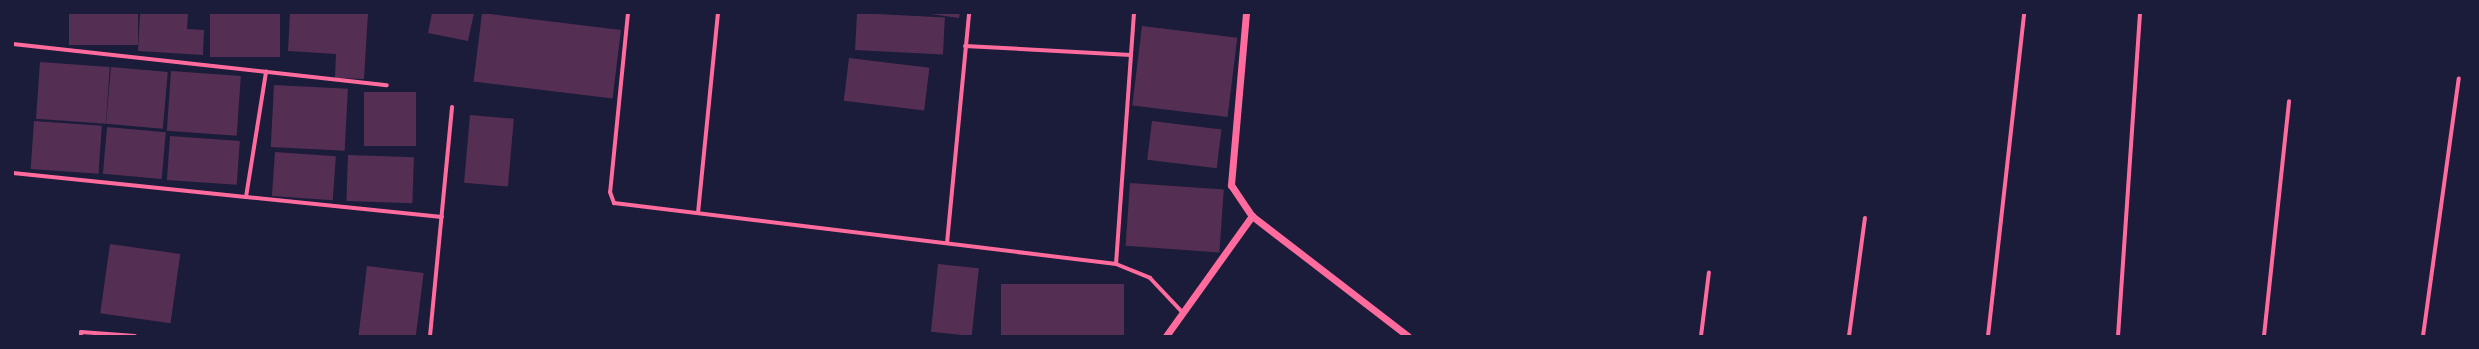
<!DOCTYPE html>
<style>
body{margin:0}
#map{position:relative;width:2479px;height:349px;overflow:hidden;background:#1b1b3a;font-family:"Asap Condensed",sans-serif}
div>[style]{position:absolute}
.building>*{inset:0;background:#542f53;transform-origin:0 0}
.minor>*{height:4px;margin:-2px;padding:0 2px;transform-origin:2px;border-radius:2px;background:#ff6b9d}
.tertiary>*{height:7px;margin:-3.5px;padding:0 3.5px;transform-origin:3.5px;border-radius:3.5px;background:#ff6b9d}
span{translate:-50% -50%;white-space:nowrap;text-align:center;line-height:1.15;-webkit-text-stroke:4px #1b1b3a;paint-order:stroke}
.frame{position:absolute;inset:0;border:14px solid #1b1b3a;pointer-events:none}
</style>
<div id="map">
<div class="building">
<div style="left:69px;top:13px;width:69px;height:32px"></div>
<div style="clip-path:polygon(140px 13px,188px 13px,187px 29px,204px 30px,203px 55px,138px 51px)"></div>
<div style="left:210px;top:13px;width:70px;height:44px"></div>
<div style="clip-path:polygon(290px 13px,368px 13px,364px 79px,335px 78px,336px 54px,288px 51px)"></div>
<div style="clip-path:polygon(432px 13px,474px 13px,468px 41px,428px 33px)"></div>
<div style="left:482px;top:13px;width:140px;height:69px;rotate:7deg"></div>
<div style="left:857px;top:13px;width:88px;height:37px;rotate:3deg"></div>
<div style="clip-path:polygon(924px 13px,960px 13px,959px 18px)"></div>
<div style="left:1142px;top:26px;width:96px;height:80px;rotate:7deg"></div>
<div style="left:849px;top:58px;width:81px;height:43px;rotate:7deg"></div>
<div style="left:40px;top:62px;width:70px;height:57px;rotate:4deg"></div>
<div style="left:111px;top:67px;width:57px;height:57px;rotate:5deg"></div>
<div style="left:171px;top:71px;width:70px;height:60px;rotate:4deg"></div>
<div style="left:274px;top:85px;width:74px;height:62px;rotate:3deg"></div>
<div style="left:364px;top:92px;width:52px;height:54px"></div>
<div style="left:470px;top:115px;width:44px;height:68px;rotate:5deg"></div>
<div style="left:34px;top:121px;width:68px;height:48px;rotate:4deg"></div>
<div style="left:1152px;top:121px;width:70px;height:39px;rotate:7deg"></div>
<div style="left:107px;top:127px;width:59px;height:47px;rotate:5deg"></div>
<div style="left:170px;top:136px;width:70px;height:44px;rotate:4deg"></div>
<div style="left:275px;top:152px;width:61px;height:44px;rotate:4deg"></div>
<div style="left:348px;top:155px;width:66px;height:46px;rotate:2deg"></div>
<div style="left:1130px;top:183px;width:94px;height:63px;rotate:4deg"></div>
<div style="left:110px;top:244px;width:71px;height:70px;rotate:8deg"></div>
<div style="left:938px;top:264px;width:41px;height:68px;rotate:6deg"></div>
<div style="left:367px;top:266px;width:57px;height:70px;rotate:7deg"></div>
<div style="left:1001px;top:284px;width:123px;height:52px"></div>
</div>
<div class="minor">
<div style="left:628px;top:13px;width:180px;rotate:95.7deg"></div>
<div style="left:610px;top:192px;width:12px;rotate:70deg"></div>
<div style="left:614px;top:203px;width:506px;rotate:6.93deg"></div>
<div style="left:1116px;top:264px;width:252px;rotate:-85.9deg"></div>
<div style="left:13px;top:44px;width:376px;rotate:6.3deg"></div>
<div style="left:965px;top:46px;width:166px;rotate:3.1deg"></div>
<div style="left:13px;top:173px;width:234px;rotate:5.9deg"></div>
<div style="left:246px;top:197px;width:127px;rotate:-80.9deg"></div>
<div style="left:246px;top:197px;width:197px;rotate:5.8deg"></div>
<div style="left:698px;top:213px;width:201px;rotate:-84.3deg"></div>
<div style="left:947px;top:243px;width:231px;rotate:-84.5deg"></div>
<div style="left:1116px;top:264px;width:37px;rotate:22deg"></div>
<div style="left:1150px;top:278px;width:48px;rotate:46.7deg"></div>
<div style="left:81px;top:336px;width:4px;rotate:-90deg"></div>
<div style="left:81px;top:332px;width:54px;rotate:4.2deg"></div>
<div style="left:430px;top:336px;width:230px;rotate:-84.5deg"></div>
<div style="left:1701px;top:336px;width:64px;rotate:-82.9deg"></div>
<div style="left:1849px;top:336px;width:119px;rotate:-82.3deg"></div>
<div style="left:1988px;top:336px;width:325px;rotate:-83.6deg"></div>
<div style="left:2118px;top:336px;width:324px;rotate:-86.1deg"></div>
<div style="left:2264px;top:336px;width:236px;rotate:-83.9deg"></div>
<div style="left:2423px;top:336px;width:260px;rotate:-82.1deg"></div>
</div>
<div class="tertiary">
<div style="left:1246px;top:13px;width:173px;rotate:95deg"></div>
<div style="left:1231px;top:185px;width:37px;rotate:56deg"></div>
<div style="left:1252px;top:216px;width:197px;rotate:37.6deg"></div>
<div style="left:1166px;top:336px;width:148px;rotate:-54.4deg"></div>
</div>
<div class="frame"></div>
</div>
